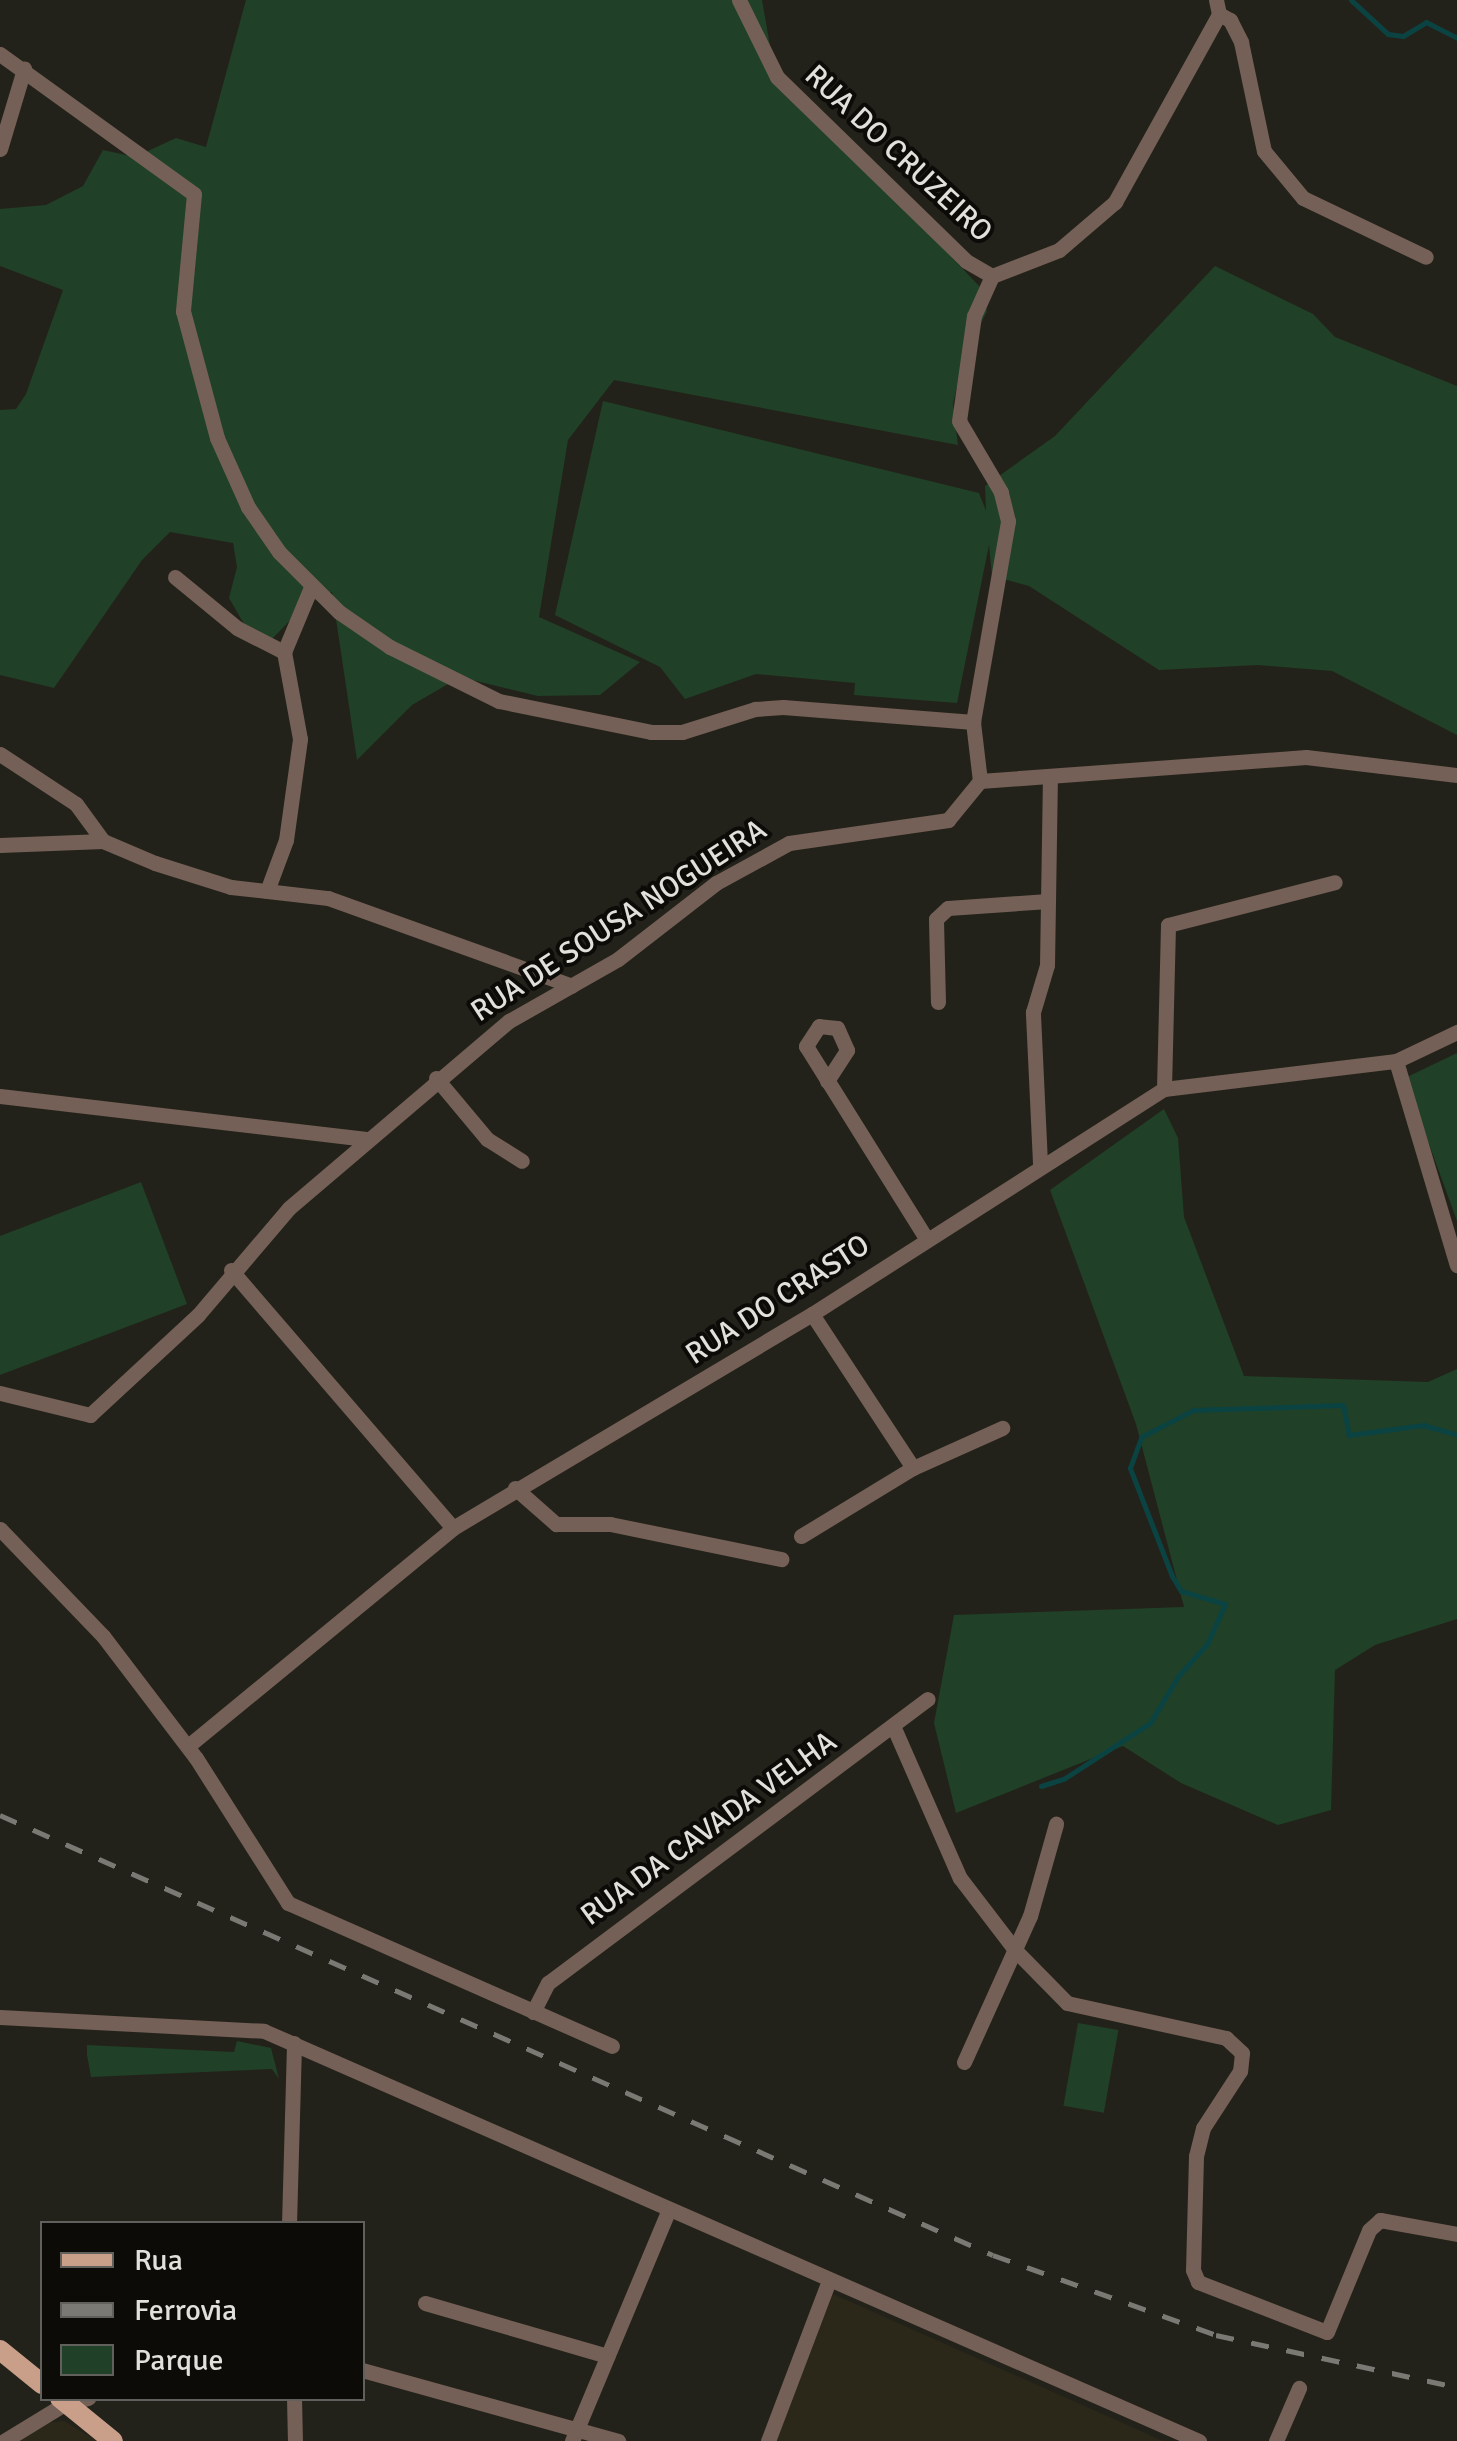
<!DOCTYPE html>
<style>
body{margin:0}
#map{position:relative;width:1457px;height:2441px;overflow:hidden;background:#23221a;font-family:Signika,sans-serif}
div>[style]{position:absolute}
.built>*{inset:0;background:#2b281a}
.green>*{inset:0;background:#204027;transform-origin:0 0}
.stream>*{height:5px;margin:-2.5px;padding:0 2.5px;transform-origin:2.5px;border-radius:2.5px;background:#0b4343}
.minor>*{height:15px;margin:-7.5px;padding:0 7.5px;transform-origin:7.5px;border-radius:7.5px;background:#746056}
.major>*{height:20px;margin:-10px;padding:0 10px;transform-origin:10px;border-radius:10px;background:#c99f8a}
.rail>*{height:5px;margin-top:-2.5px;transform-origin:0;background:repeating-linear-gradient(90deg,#7a7973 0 18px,transparent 0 36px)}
span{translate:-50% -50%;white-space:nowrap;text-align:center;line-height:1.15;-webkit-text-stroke:8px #0c0b08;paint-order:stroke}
.street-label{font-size:30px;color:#e1e0db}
.legend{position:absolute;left:40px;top:2221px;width:325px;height:180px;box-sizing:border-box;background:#0c0b08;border:2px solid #61605c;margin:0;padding:12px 18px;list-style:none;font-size:30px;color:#e1e0db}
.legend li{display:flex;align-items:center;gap:20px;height:50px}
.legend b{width:50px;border:2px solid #61605c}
</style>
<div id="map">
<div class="built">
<div style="clip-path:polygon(833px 2294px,1163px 2441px,774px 2441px)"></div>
<div style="clip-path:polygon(64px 2421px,98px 2441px,20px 2441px,46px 2423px)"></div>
</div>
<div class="green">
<div style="clip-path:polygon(246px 0,762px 0,772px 57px,788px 85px,981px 288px,987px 311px,962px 364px,953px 404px,958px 445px,614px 380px,568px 440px,539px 617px,640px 662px,600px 695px,538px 696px,460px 677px,412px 705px,357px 760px,332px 592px,305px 605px,270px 641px,244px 624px,229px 598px,237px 567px,233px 543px,170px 532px,142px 560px,54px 688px,0 675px,0 410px,16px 409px,26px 394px,63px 290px,0 266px,0 209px,46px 205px,83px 186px,103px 150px,135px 157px,176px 138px,206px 147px)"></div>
<div style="clip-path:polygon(1215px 266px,1313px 314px,1335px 337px,1457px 386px,1457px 735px,1332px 671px,1258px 665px,1159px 670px,1029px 586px,992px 576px,989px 545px,957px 703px,854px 695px,855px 683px,756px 674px,685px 699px,660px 667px,555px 615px,603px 401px,979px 493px,986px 511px,985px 486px,1055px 436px)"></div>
<div style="clip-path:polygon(1457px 1053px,1457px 1221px,1405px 1078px)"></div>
<div style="clip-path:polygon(1164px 1109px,1178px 1138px,1184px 1217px,1244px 1376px,1428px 1382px,1457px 1369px,1457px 1619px,1375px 1645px,1335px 1670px,1331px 1810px,1278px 1825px,1181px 1783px,1123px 1746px,956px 1813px,934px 1723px,954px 1615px,1184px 1607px,1136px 1424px,1050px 1190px)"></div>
<div style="clip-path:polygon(141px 1182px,187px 1304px,0 1375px,0 1236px)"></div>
<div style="left:1078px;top:2023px;width:41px;height:84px;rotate:10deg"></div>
<div style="clip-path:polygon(237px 2041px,271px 2048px,279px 2079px,272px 2069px,91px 2077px,87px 2055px,87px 2045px,234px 2052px)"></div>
</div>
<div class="stream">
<div style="left:1351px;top:0;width:50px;rotate:42.6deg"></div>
<div style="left:1388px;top:34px;width:15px;rotate:8deg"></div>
<div style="left:1403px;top:36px;width:27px;rotate:-31deg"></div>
<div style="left:1426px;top:22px;width:35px;rotate:27deg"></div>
<div style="left:1041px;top:1786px;width:25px;rotate:-18deg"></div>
<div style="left:1065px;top:1778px;width:101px;rotate:-32.9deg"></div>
<div style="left:1150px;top:1723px;width:56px;rotate:-58.9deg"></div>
<div style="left:1179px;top:1675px;width:42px;rotate:-47.9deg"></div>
<div style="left:1207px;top:1644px;width:44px;rotate:-65.8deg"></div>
<div style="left:1225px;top:1604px;width:46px;rotate:-163.5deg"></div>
<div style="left:1181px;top:1591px;width:17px;rotate:-121deg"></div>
<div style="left:1172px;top:1576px;width:116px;rotate:-111.3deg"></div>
<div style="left:1130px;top:1468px;width:33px;rotate:-70deg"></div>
<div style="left:1141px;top:1437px;width:59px;rotate:-27.4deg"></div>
<div style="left:1193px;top:1410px;width:150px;rotate:-1.9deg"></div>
<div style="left:1343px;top:1405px;width:31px;rotate:79deg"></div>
<div style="left:1349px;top:1435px;width:75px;rotate:-7.7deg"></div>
<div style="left:1423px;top:1425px;width:35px;rotate:16deg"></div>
</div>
<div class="minor">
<div style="left:739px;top:0;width:86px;rotate:63.7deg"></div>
<div style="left:777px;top:77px;width:264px;rotate:44.2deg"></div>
<div style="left:966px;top:261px;width:30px;rotate:30deg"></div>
<div style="left:1219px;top:14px;width:13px;rotate:29deg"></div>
<div style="left:1230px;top:20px;width:25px;rotate:63deg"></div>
<div style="left:1241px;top:42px;width:111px;rotate:78.1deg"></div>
<div style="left:1264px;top:151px;width:61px;rotate:50.3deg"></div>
<div style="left:1303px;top:198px;width:136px;rotate:25.6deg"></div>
<div style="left:0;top:54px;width:239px;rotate:35.8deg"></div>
<div style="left:194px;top:194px;width:118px;rotate:95.4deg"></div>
<div style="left:183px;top:311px;width:131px;rotate:75deg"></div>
<div style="left:217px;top:438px;width:76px;rotate:65.8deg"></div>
<div style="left:248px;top:507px;width:55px;rotate:55.4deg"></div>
<div style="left:279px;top:552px;width:85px;rotate:45deg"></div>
<div style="left:339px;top:612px;width:62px;rotate:34.5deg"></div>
<div style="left:390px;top:647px;width:122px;rotate:26.4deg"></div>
<div style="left:499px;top:701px;width:155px;rotate:11.5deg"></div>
<div style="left:651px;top:732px;width:31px"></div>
<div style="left:682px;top:732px;width:77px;rotate:-17.5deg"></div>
<div style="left:755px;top:709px;width:28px;rotate:-4deg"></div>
<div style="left:783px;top:707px;width:191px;rotate:4.5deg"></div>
<div style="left:0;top:149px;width:84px;rotate:-73.3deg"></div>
<div style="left:992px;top:276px;width:72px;rotate:-21.2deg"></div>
<div style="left:1059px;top:250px;width:74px;rotate:-40.6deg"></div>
<div style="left:1115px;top:202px;width:215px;rotate:-61deg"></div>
<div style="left:1219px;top:14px;width:14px;rotate:-102deg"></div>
<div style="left:175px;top:577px;width:80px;rotate:39.4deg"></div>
<div style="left:237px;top:628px;width:53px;rotate:27.1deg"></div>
<div style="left:284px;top:652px;width:70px;rotate:-67.4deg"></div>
<div style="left:0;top:754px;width:91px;rotate:33.3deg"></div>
<div style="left:76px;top:804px;width:46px;rotate:53.9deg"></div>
<div style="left:103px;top:841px;width:56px;rotate:22.9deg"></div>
<div style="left:155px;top:863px;width:80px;rotate:17.5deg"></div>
<div style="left:231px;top:887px;width:98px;rotate:6.5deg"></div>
<div style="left:328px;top:898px;width:259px;rotate:19.8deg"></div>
<div style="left:980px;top:781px;width:59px;rotate:-96.8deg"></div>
<div style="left:973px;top:722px;width:204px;rotate:-80.1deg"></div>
<div style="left:1008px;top:521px;width:30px;rotate:-104deg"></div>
<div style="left:1001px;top:492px;width:82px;rotate:-120.6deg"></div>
<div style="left:959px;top:421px;width:106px;rotate:-81.9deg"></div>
<div style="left:974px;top:316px;width:44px;rotate:-65.8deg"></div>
<div style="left:980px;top:781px;width:327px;rotate:-4.2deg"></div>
<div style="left:1306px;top:757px;width:152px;rotate:6.8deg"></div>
<div style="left:0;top:845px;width:103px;rotate:-2.2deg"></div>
<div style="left:267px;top:891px;width:54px;rotate:-69.6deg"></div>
<div style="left:286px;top:840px;width:102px;rotate:-82.1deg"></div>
<div style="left:300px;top:739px;width:88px;rotate:-100.4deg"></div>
<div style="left:938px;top:1002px;width:83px;rotate:-91.4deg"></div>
<div style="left:936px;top:919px;width:16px;rotate:-43deg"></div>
<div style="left:948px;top:908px;width:100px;rotate:-4deg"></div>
<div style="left:1396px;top:1061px;width:213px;rotate:73.4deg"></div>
<div style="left:436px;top:1078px;width:80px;rotate:50.1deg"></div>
<div style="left:487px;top:1139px;width:41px;rotate:32.2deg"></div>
<div style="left:827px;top:1081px;width:37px;rotate:-57deg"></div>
<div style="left:847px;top:1050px;width:24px;rotate:-114deg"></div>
<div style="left:837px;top:1028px;width:18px;rotate:-174deg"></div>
<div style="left:819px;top:1026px;width:24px;rotate:123deg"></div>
<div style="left:806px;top:1046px;width:226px;rotate:58deg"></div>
<div style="left:1164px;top:1089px;width:164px;rotate:-88.6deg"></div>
<div style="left:1168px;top:925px;width:172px;rotate:-14.4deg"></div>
<div style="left:0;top:1096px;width:371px;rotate:6.7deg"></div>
<div style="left:1040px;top:1163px;width:151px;rotate:-92.7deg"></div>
<div style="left:1033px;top:1012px;width:49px;rotate:-73.4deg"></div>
<div style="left:1047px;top:965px;width:188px;rotate:-89.1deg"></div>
<div style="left:231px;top:1270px;width:340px;rotate:49.3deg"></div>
<div style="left:812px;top:1314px;width:184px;rotate:56.7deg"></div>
<div style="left:0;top:1393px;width:93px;rotate:13.7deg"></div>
<div style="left:90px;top:1415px;width:147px;rotate:-42.8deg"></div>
<div style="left:198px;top:1315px;width:140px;rotate:-49.6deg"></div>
<div style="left:289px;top:1208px;width:289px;rotate:-40.4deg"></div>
<div style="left:509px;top:1021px;width:125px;rotate:-29.6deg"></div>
<div style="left:618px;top:959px;width:124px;rotate:-37.8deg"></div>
<div style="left:716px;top:883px;width:83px;rotate:-28.7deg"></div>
<div style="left:789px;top:843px;width:161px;rotate:-8.2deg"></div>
<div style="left:948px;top:820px;width:50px;rotate:-50.6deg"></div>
<div style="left:515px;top:1488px;width:55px;rotate:41.3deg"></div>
<div style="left:556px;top:1524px;width:54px"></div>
<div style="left:610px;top:1524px;width:175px;rotate:11.6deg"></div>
<div style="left:0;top:1529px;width:149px;rotate:46.1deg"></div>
<div style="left:103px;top:1636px;width:153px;rotate:52.7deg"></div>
<div style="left:196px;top:1758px;width:172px;rotate:57.6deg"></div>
<div style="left:288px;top:1903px;width:354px;rotate:23.8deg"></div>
<div style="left:801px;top:1536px;width:131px;rotate:-31.3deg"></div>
<div style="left:913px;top:1468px;width:98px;rotate:-24.2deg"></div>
<div style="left:894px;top:1728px;width:164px;rotate:66.3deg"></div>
<div style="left:960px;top:1878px;width:91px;rotate:52.6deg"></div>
<div style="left:1015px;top:1950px;width:74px;rotate:45.5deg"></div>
<div style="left:1067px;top:2003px;width:163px;rotate:12.4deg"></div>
<div style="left:1226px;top:2038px;width:22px;rotate:43deg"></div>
<div style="left:1242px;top:2053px;width:18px;rotate:96deg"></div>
<div style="left:1240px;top:2071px;width:68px;rotate:123deg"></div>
<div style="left:1203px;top:2128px;width:29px;rotate:104deg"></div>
<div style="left:1196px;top:2156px;width:114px;rotate:91.5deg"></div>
<div style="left:1193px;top:2270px;width:13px;rotate:67deg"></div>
<div style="left:1198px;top:2282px;width:138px;rotate:21.2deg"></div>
<div style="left:1327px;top:2332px;width:110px;rotate:-67.6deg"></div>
<div style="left:1369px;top:2230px;width:15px;rotate:-42deg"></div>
<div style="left:1380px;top:2220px;width:78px;rotate:10.3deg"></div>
<div style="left:188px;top:1746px;width:343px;rotate:-39.4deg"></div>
<div style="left:453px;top:1528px;width:418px;rotate:-30.8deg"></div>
<div style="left:812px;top:1314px;width:418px;rotate:-32.6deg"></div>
<div style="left:1164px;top:1089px;width:234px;rotate:-6.9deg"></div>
<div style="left:1396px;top:1061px;width:68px;rotate:-25.4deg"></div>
<div style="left:533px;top:2012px;width:33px;rotate:-63deg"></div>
<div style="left:548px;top:1983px;width:474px;rotate:-36.8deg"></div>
<div style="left:0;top:2017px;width:264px;rotate:3deg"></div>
<div style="left:264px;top:2031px;width:1021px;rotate:23.68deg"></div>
<div style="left:964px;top:2062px;width:160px;rotate:-65.7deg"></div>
<div style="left:1030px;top:1916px;width:96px;rotate:-74.2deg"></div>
<div style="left:289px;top:2224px;width:181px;rotate:-88.4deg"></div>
<div style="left:425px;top:2303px;width:190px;rotate:16.2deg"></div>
<div style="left:362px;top:2370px;width:266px;rotate:15.5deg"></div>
<div style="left:294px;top:2398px;width:43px;rotate:88.7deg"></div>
<div style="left:4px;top:2441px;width:73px;rotate:-31.5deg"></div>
<div style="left:66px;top:2403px;width:23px;rotate:-13deg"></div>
<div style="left:572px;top:2441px;width:249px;rotate:-67.3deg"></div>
<div style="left:768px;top:2441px;width:172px;rotate:-69.2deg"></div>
<div style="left:1276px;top:2441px;width:58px;rotate:-66.5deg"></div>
</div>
<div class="major">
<div style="left:0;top:2350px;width:54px;rotate:39deg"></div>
<div style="left:60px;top:2398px;width:68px;rotate:39.1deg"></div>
</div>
<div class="rail">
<div style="left:0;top:1815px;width:1086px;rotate:23.9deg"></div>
<div style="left:993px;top:2255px;width:237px;rotate:19.7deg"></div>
<div style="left:1216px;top:2335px;width:247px;rotate:12.2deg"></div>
</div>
<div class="street-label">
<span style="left:898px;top:154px;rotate:43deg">RUA DO CRUZEIRO</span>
<span style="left:619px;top:921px;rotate:-33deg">RUA DE SOUSA NOGUEIRA</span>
<span style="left:778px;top:1300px;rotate:-33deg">RUA DO CRASTO</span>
<span style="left:709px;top:1829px;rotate:-36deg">RUA DA CAVADA VELHA</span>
</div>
<ul class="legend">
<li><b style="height:12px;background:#c99f8a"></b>Rua</li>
<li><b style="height:12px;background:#7a7973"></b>Ferrovia</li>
<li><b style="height:28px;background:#204027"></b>Parque</li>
</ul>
</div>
